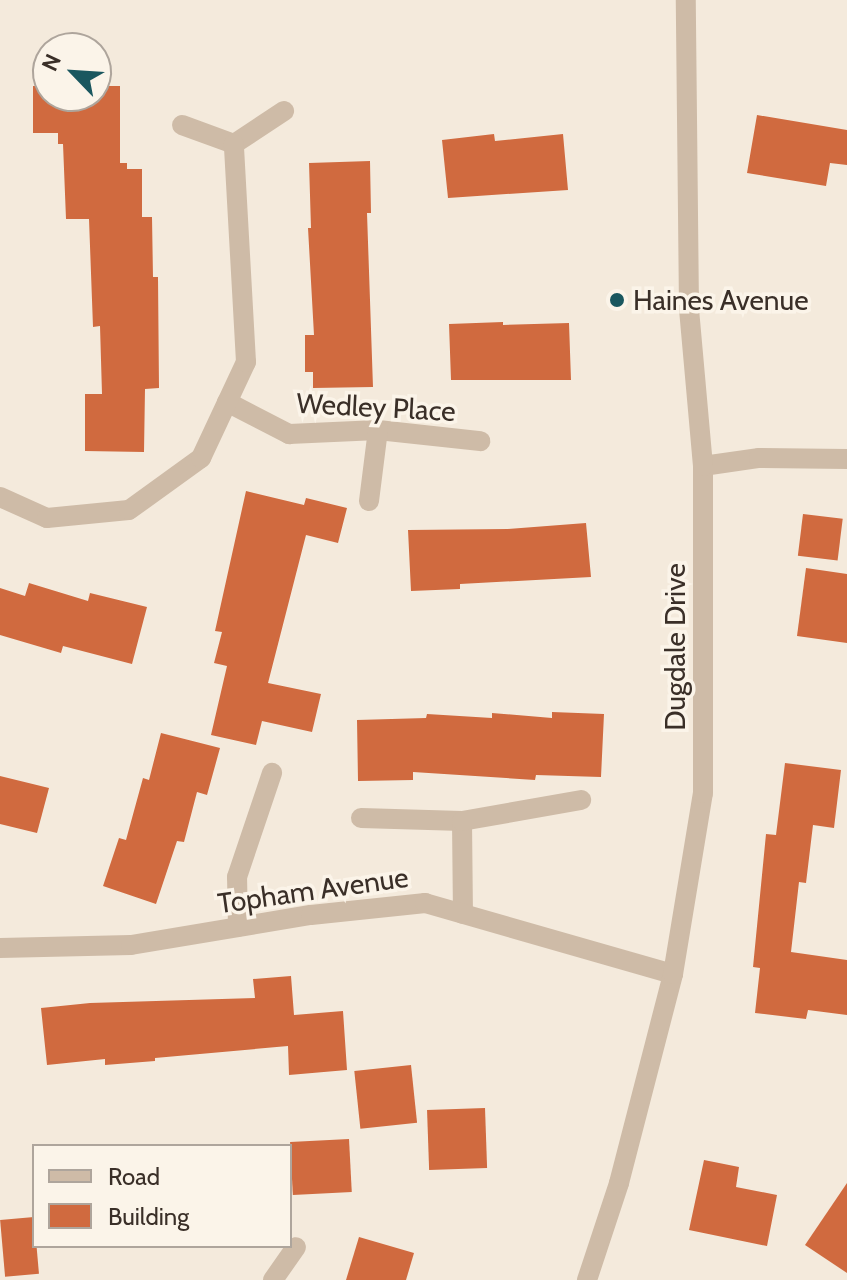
<!DOCTYPE html>
<style>
body{margin:0}
#map{position:relative;width:847px;height:1280px;overflow:hidden;background:#f4eadc;font-family:Cabin,sans-serif}
div>[style]{position:absolute}
.building>*{inset:0;background:#d06a3f;transform-origin:0 0}
.service>*{height:20px;margin:-10px;padding:0 10px;transform-origin:10px;border-radius:10px;background:#cebba7}
.minor>*{height:20px;margin:-10px;padding:0 10px;transform-origin:10px;border-radius:10px;background:#cebba7}
.tertiary>*{height:20px;margin:-10px;padding:0 10px;transform-origin:10px;border-radius:10px;background:#cebba7}
.dots>*{width:22px;height:22px;translate:-50% -50%;box-sizing:border-box;border:4px solid #fbf4e9;border-radius:50%}
span{translate:-50% -50%;white-space:nowrap;text-align:center;line-height:1.15;-webkit-text-stroke:7px #fbf4e9;paint-order:stroke}
.poi-label{font-size:28px;color:#3a2f28}
.left{translate:0 -50%;text-align:left}
.street-label{font-size:28px;color:#3a2f28}
.legend{position:absolute;left:32px;top:1144px;width:260px;height:104px;box-sizing:border-box;background:#fbf4e9;border:2px solid #aea59c;margin:0;padding:10px 14px;list-style:none;font-size:24px;color:#3a2f28}
.legend li{display:flex;align-items:center;gap:16px;height:40px}
.legend b{width:40px;border:2px solid #aea59c}
.north{position:absolute;left:32px;top:32px;width:80px;height:80px;box-sizing:border-box;background:#fbf4e9;border:2px solid #aea59c;border-radius:50%;rotate:295deg;font-size:22px;font-weight:700;line-height:32px;text-align:center;color:#3a2f28}
.north::after{content:'';display:block;margin:auto;width:28px;height:36px;background:#1a575f;clip-path:polygon(50% 0,100% 100%,50% 72%,0 100%)}
</style>
<div id="map">
<div class="building">
<div style="clip-path:polygon(33px 86px,48px 86px,48px 96px,96px 96px,96px 86px,120px 86px,120px 163px,127px 163px,127px 169px,142px 169px,142px 217px,152px 217px,153px 277px,158px 277px,159px 388px,145px 389px,144px 452px,85px 451px,85px 394px,102px 394px,100px 326px,93px 327px,89px 219px,66px 219px,63px 144px,58px 144px,58px 133px,33px 133px)"></div>
<div style="clip-path:polygon(757px 115px,847px 130px,847px 165px,830px 163px,826px 186px,747px 173px)"></div>
<div style="clip-path:polygon(494px 134px,495px 141px,563px 134px,568px 190px,448px 198px,442px 140px)"></div>
<div style="clip-path:polygon(370px 161px,371px 213px,367px 213px,373px 387px,313px 388px,313px 372px,305px 372px,305px 335px,314px 335px,308px 228px,311px 228px,309px 163px)"></div>
<div style="clip-path:polygon(503px 322px,503px 325px,569px 323px,571px 380px,451px 380px,449px 324px)"></div>
<div style="clip-path:polygon(246px 491px,304px 505px,306px 498px,347px 508px,338px 543px,306px 535px,268px 683px,321px 694px,312px 732px,262px 721px,256px 745px,211px 735px,227px 666px,214px 663px,222px 632px,215px 631px)"></div>
<div style="left:803px;top:514px;width:40px;height:42px;rotate:7deg"></div>
<div style="clip-path:polygon(586px 523px,591px 577px,460px 584px,460px 589px,411px 591px,408px 530px,508px 529px)"></div>
<div style="clip-path:polygon(806px 568px,847px 574px,847px 643px,797px 636px)"></div>
<div style="clip-path:polygon(29px 583px,88px 601px,90px 593px,147px 607px,132px 664px,63px 646px,61px 653px,0 635px,0 588px,25px 596px)"></div>
<div style="clip-path:polygon(552px 712px,604px 714px,601px 777px,536px 775px,535px 780px,413px 772px,413px 780px,358px 781px,357px 720px,426px 718px,427px 714px,492px 718px,492px 713px,552px 718px)"></div>
<div style="clip-path:polygon(161px 733px,220px 748px,207px 795px,197px 792px,184px 842px,177px 841px,156px 904px,103px 886px,119px 838px,126px 840px,143px 778px,149px 780px)"></div>
<div style="clip-path:polygon(785px 763px,841px 770px,834px 828px,813px 825px,806px 883px,799px 882px,791px 952px,847px 960px,847px 1015px,808px 1010px,806px 1019px,755px 1013px,760px 968px,753px 967px,766px 834px,776px 835px)"></div>
<div style="clip-path:polygon(0 776px,49px 788px,37px 833px,0 824px)"></div>
<div style="clip-path:polygon(291px 976px,294px 1015px,343px 1011px,347px 1070px,289px 1075px,288px 1046px,155px 1058px,155px 1061px,105px 1065px,105px 1059px,47px 1065px,41px 1008px,90px 1003px,255px 998px,253px 979px)"></div>
<div style="left:411px;top:1065px;width:58px;height:57px;rotate:84deg"></div>
<div style="left:485px;top:1108px;width:60px;height:58px;rotate:88deg"></div>
<div style="left:349px;top:1139px;width:53px;height:59px;rotate:87deg"></div>
<div style="clip-path:polygon(704px 1160px,739px 1167px,736px 1187px,777px 1195px,767px 1246px,689px 1230px)"></div>
<div style="clip-path:polygon(847px 1183px,847px 1273px,805px 1245px)"></div>
<div style="left:34px;top:1217px;width:57px;height:34px;rotate:85deg"></div>
<div style="clip-path:polygon(359px 1237px,414px 1253px,406px 1280px,346px 1280px)"></div>
</div>
<div class="service">
<div style="left:361px;top:818px;width:101px;rotate:1.7deg"></div>
<div style="left:462px;top:821px;width:93px;rotate:89.4deg"></div>
<div style="left:462px;top:821px;width:121px;rotate:-10deg"></div>
<div style="left:238px;top:927px;width:50px;rotate:-91.1deg"></div>
<div style="left:237px;top:877px;width:110px;rotate:-71.4deg"></div>
</div>
<div class="minor">
<div style="left:182px;top:125px;width:55px;rotate:20.1deg"></div>
<div style="left:234px;top:144px;width:60px;rotate:-33.4deg"></div>
<div style="left:227px;top:402px;width:70px;rotate:27.3deg"></div>
<div style="left:289px;top:434px;width:89px;rotate:-2.6deg"></div>
<div style="left:378px;top:430px;width:103px;rotate:6.2deg"></div>
<div style="left:703px;top:466px;width:57px;rotate:-8.1deg"></div>
<div style="left:759px;top:458px;width:88px;rotate:0.7deg"></div>
<div style="left:0;top:497px;width:51px;rotate:24.1deg"></div>
<div style="left:47px;top:518px;width:82px;rotate:-5.6deg"></div>
<div style="left:129px;top:510px;width:89px;rotate:-35.8deg"></div>
<div style="left:201px;top:458px;width:106px;rotate:-64.9deg"></div>
<div style="left:246px;top:362px;width:218px;rotate:-93.2deg"></div>
<div style="left:369px;top:501px;width:72px;rotate:-82.8deg"></div>
<div style="left:0;top:948px;width:131px;rotate:-1.3deg"></div>
<div style="left:131px;top:945px;width:182px;rotate:-9.5deg"></div>
<div style="left:311px;top:915px;width:115px;rotate:-6deg"></div>
<div style="left:425px;top:903px;width:258px;rotate:16deg"></div>
<div style="left:273px;top:1280px;width:40px;rotate:-55.1deg"></div>
</div>
<div class="tertiary">
<div style="left:587px;top:1280px;width:102px;rotate:-71.7deg"></div>
<div style="left:619px;top:1183px;width:216px;rotate:-75.5deg"></div>
<div style="left:673px;top:974px;width:183px;rotate:-80.6deg"></div>
<div style="left:703px;top:793px;width:327px;rotate:-90deg"></div>
<div style="left:703px;top:466px;width:158px;rotate:-95.1deg"></div>
<div style="left:689px;top:309px;width:309px;rotate:-90.6deg"></div>
</div>
<div class="dots">
<div style="left:617px;top:300px;background:#1a575f"></div>
</div>
<div class="poi-label">
<span class="left" style="left:633px;top:300px">Haines Avenue</span>
</div>
<div class="street-label">
<span style="left:376px;top:407px;rotate:3deg">Wedley Place</span>
<span style="left:675px;top:647px;rotate:-90deg">Dugdale Drive</span>
<span style="left:313px;top:890px;rotate:-8deg">Topham Avenue</span>
</div>
<ul class="legend">
<li><b style="height:10px;background:#cebba7"></b>Road</li>
<li><b style="height:22px;background:#d06a3f"></b>Building</li>
</ul>
<div class="north">N</div>
</div>
